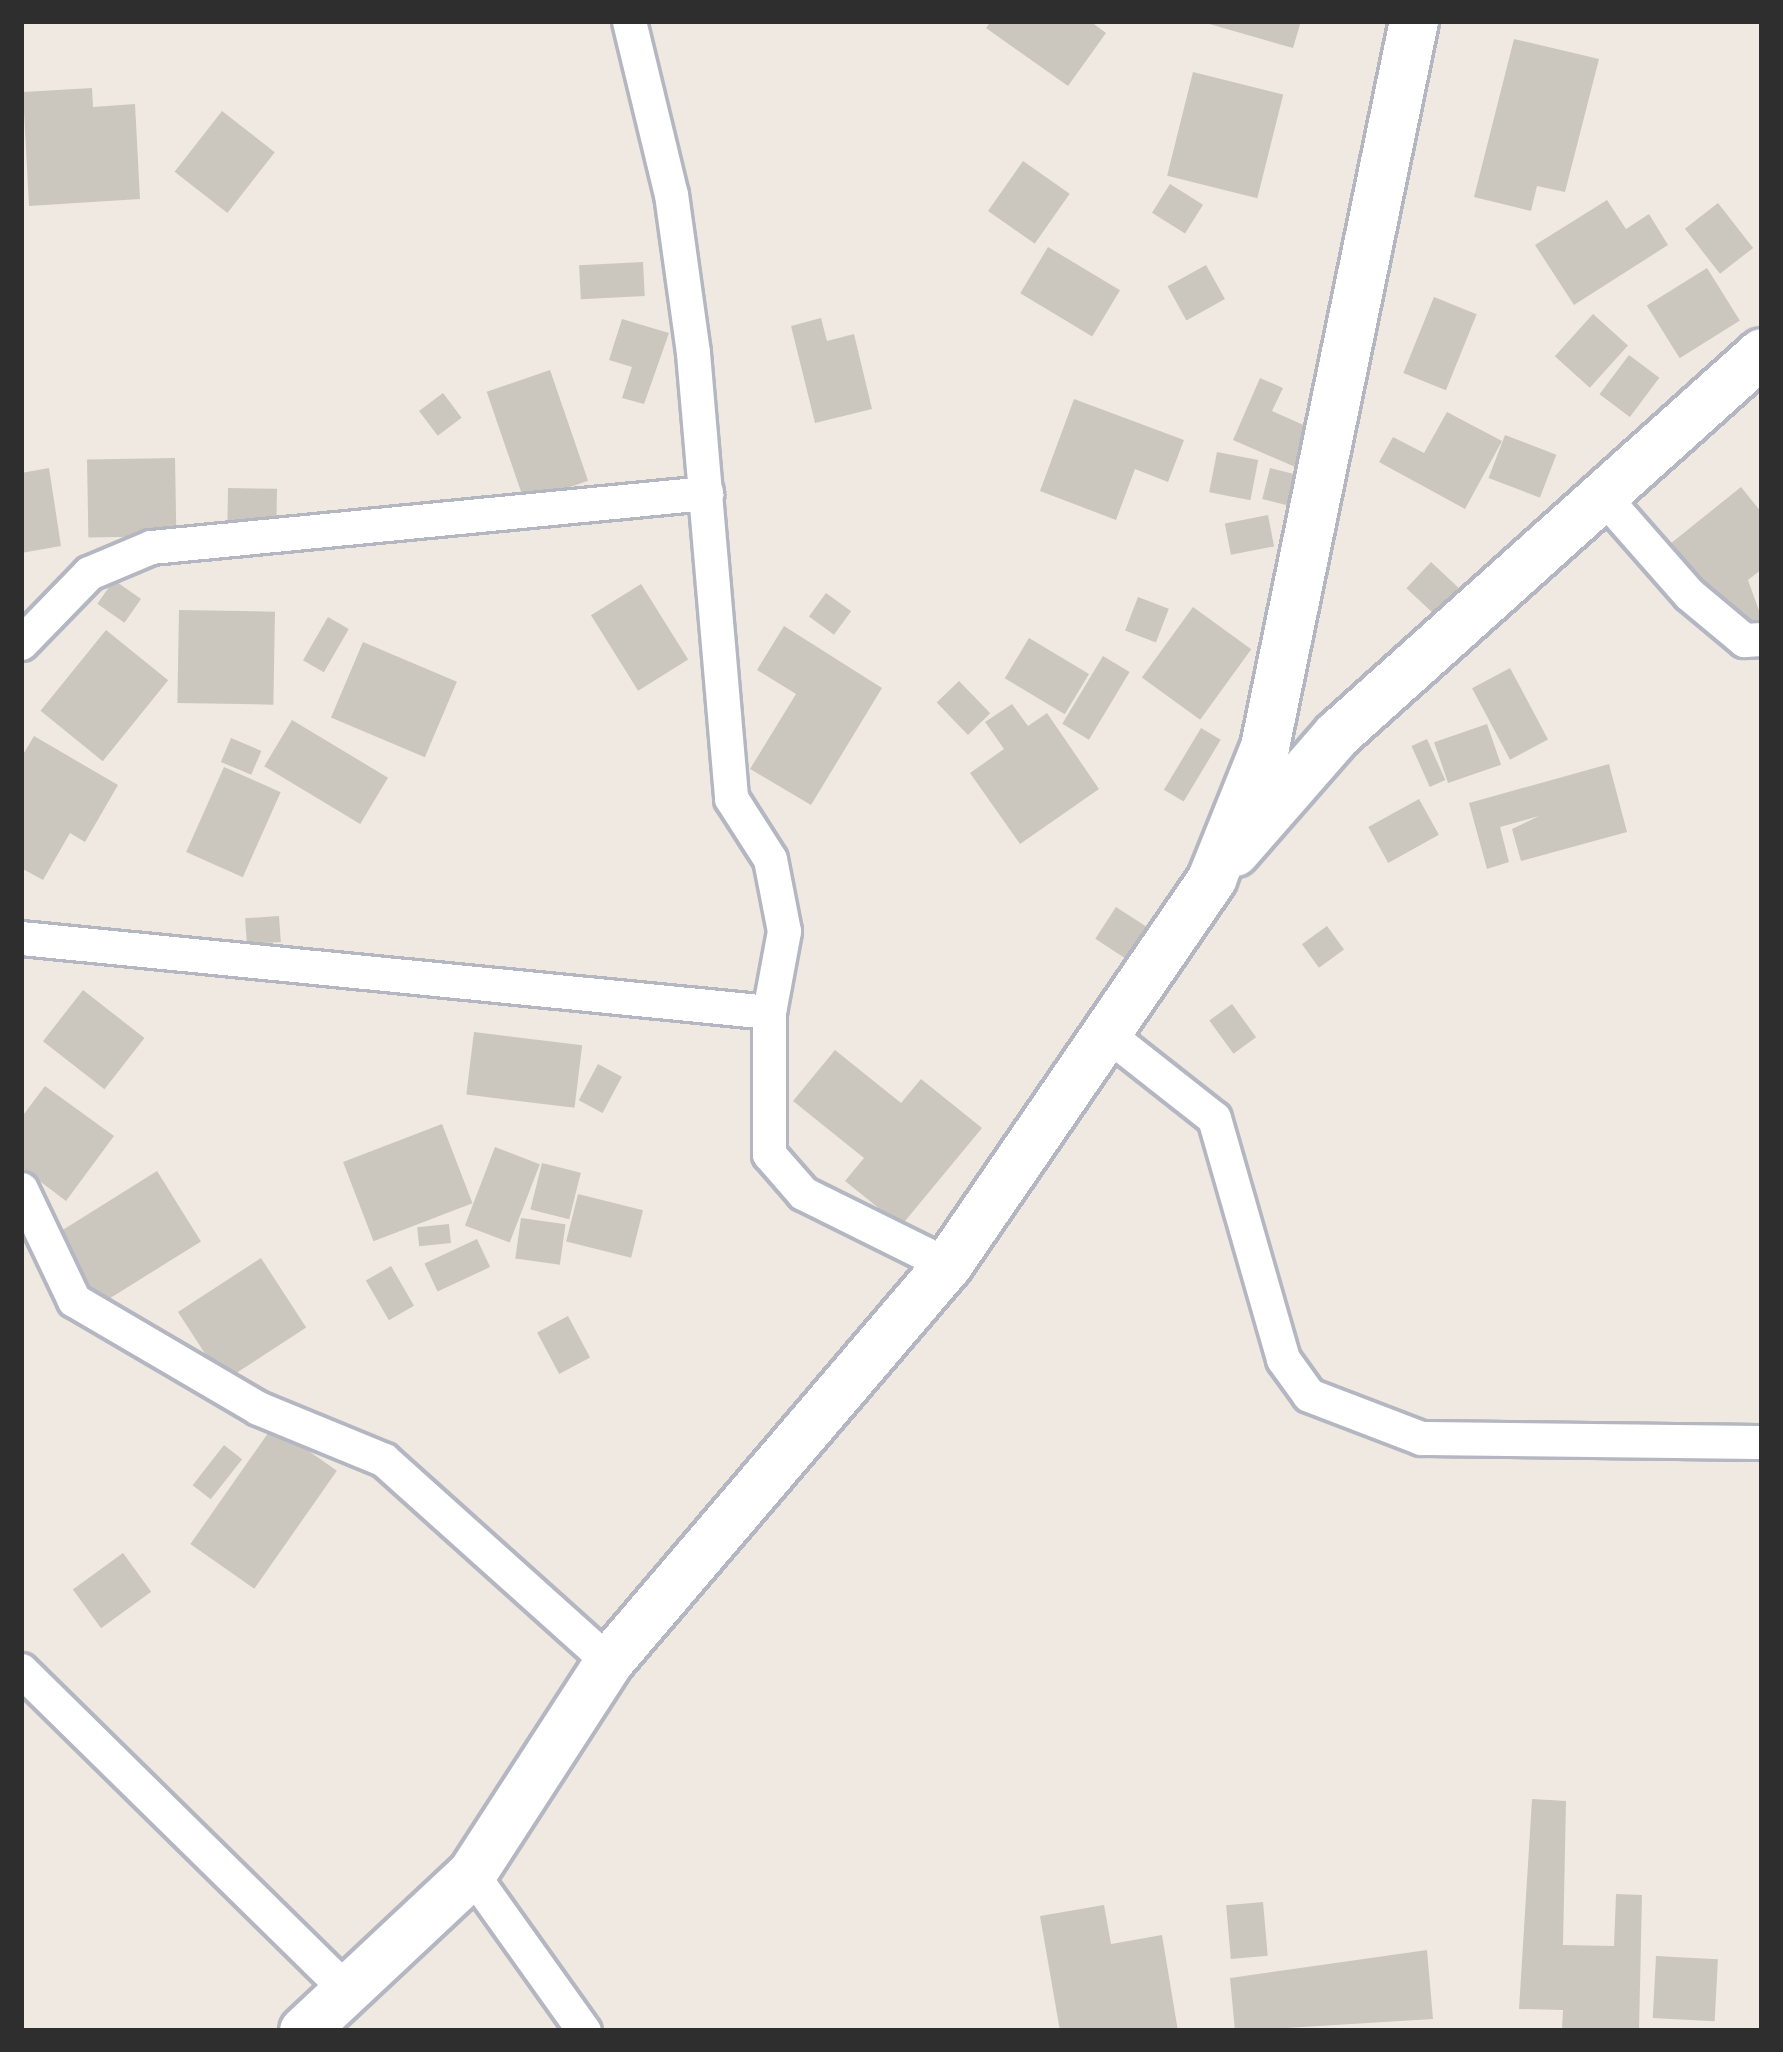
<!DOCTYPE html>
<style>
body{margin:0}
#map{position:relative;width:1783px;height:2052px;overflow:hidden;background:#efe9e1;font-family:"Open Sans",sans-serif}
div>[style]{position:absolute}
.building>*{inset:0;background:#cbc7bf;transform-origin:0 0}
.roads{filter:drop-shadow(3px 0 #b4b7c1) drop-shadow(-3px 0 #b4b7c1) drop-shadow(0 3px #b4b7c1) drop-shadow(0 -3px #b4b7c1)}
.street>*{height:33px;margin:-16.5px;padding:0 16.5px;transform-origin:16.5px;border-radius:16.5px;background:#fff}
.secondary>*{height:48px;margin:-24px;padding:0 24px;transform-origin:24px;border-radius:24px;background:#fff}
span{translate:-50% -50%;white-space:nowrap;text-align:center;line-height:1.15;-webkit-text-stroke:9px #fff;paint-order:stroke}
.frame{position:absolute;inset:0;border:24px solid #2e2e2e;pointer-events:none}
</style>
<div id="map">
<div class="building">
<div style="clip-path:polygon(991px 21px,1090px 21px,1106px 33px,1068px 86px,986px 28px)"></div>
<div style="clip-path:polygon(1199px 21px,1301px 21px,1293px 48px)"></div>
<div style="clip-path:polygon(1514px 39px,1599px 59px,1565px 192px,1537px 186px,1531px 211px,1474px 197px)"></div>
<div style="left:1193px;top:72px;width:93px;height:107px;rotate:14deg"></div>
<div style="clip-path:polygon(92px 88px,93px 107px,135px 104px,140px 199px,29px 206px,23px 92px)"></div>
<div style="left:222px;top:111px;width:67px;height:77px;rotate:38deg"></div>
<div style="left:1023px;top:161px;width:57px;height:61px;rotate:35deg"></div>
<div style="left:1170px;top:184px;width:39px;height:34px;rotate:32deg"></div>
<div style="clip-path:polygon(1607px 200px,1626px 229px,1649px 214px,1668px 245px,1574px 305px,1535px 245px)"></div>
<div style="left:1718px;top:203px;width:57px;height:42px;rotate:52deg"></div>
<div style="left:1048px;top:247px;width:84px;height:54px;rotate:31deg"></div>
<div style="left:643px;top:262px;width:34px;height:64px;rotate:87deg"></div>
<div style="left:1206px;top:265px;width:39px;height:44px;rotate:61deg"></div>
<div style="left:1707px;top:268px;width:62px;height:71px;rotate:58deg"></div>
<div style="left:1434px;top:297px;width:46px;height:82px;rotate:22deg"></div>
<div style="left:1593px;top:314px;width:47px;height:57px;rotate:42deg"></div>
<div style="clip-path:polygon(821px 318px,827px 341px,854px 334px,872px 409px,815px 423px,791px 326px)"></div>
<div style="clip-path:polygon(622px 319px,669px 333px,644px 404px,622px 398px,632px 367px,609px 360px)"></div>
<div style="left:1629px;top:355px;width:38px;height:49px;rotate:37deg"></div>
<div style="left:550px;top:370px;width:117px;height:67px;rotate:71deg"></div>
<div style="clip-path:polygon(1260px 378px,1283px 388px,1272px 411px,1317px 431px,1300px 469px,1233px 440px)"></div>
<div style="left:443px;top:393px;width:31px;height:30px;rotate:53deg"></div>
<div style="clip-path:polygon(1074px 399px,1184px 440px,1168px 482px,1135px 469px,1116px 520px,1040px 491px)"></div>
<div style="clip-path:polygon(1447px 412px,1502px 441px,1465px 509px,1379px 462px,1393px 437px,1424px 453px)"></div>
<div style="left:1505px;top:435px;width:55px;height:46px;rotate:21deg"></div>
<div style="left:1217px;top:452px;width:42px;height:41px;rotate:11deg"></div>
<div style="left:175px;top:458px;width:78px;height:88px;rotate:89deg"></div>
<div style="clip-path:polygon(49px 468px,61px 546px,21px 553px,21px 473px)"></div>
<div style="left:1270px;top:468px;width:38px;height:32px;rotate:14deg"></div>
<div style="clip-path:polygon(1741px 487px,1762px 513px,1762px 569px,1748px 580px,1762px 619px,1742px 634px,1670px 544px)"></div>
<div style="left:228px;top:488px;width:49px;height:48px;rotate:1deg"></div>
<div style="left:1268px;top:515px;width:32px;height:44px;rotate:79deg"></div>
<div style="left:1431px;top:562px;width:42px;height:36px;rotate:43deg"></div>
<div style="left:114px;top:580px;width:33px;height:29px;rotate:35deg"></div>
<div style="left:641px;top:584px;width:89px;height:59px;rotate:58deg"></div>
<div style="left:826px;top:593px;width:31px;height:29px;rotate:36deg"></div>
<div style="left:1138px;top:597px;width:33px;height:36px;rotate:21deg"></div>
<div style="left:1193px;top:607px;width:72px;height:87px;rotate:36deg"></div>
<div style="left:179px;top:610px;width:96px;height:93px;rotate:1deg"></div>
<div style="left:328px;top:617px;width:24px;height:50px;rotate:30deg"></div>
<div style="clip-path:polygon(784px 626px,882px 688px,811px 805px,750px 769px,796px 694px,757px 670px)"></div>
<div style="left:106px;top:630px;width:80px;height:104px;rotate:39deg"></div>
<div style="left:1029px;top:638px;width:70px;height:47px;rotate:31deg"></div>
<div style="left:363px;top:642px;width:102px;height:82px;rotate:23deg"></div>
<div style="left:1103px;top:656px;width:31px;height:79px;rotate:31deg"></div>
<div style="left:1510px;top:668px;width:81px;height:43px;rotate:62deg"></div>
<div style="left:959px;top:681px;width:45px;height:31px;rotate:46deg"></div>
<div style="clip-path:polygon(1012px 704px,1028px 726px,1047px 713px,1099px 789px,1020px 844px,970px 773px,1004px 749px,985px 722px)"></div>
<div style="left:292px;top:720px;width:112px;height:54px;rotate:31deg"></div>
<div style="left:1487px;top:724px;width:43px;height:56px;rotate:71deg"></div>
<div style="left:1201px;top:728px;width:23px;height:72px;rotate:31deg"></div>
<div style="clip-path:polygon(34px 736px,118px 785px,85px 842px,70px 833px,43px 880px,21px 868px,21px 758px)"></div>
<div style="left:231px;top:738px;width:33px;height:26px;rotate:23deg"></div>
<div style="left:1427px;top:739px;width:45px;height:17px;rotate:66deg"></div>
<div style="clip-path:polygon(1609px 764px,1627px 832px,1521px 861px,1512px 829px,1539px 816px,1500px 827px,1509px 862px,1487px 869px,1469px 803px)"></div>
<div style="left:224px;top:767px;width:62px;height:93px;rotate:24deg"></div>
<div style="left:1419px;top:799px;width:41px;height:58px;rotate:61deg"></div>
<div style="left:1116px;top:907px;width:53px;height:38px;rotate:33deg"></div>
<div style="left:279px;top:916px;width:26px;height:34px;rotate:86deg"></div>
<div style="left:1327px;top:926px;width:29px;height:31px;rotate:54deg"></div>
<div style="left:83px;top:990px;width:78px;height:65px;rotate:38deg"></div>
<div style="left:1232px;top:1004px;width:41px;height:28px;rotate:54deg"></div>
<div style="left:474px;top:1032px;width:109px;height:63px;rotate:7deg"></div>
<div style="clip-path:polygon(835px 1050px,901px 1103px,921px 1079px,982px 1128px,901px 1226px,845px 1181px,864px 1158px,793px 1101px)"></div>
<div style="left:598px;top:1064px;width:27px;height:41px;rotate:28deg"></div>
<div style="clip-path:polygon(45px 1086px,114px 1136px,66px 1201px,21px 1167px,21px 1118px)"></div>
<div style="left:442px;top:1124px;width:85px;height:106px;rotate:69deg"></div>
<div style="left:495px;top:1147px;width:48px;height:84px;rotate:21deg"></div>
<div style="left:542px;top:1163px;width:40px;height:48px;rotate:14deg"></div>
<div style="left:157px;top:1171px;width:83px;height:123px;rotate:58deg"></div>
<div style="left:578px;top:1194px;width:67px;height:49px;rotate:14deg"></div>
<div style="left:521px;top:1218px;width:45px;height:41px;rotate:8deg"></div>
<div style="left:449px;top:1224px;width:19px;height:32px;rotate:84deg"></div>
<div style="left:477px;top:1239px;width:31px;height:58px;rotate:65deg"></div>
<div style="left:261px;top:1258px;width:83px;height:99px;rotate:57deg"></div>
<div style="left:391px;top:1266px;width:46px;height:29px;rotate:60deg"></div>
<div style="left:568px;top:1316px;width:47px;height:35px;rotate:62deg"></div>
<div style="left:273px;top:1426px;width:78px;height:144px;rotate:35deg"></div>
<div style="left:224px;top:1445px;width:23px;height:51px;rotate:38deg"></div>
<div style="left:123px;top:1553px;width:48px;height:62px;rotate:54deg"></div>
<div style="clip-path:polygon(1532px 1799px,1566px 1801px,1563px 1945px,1614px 1946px,1616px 1894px,1642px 1895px,1639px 2031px,1562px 2029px,1563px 2010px,1519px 2009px)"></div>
<div style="left:1263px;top:1902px;width:54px;height:37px;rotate:85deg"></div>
<div style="clip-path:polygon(1104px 1905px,1111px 1944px,1162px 1935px,1178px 2031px,1060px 2031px,1040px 1916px)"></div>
<div style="clip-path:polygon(1427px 1950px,1433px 2019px,1235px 2031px,1230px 1978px)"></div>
<div style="left:1656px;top:1956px;width:62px;height:62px;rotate:3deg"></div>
</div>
<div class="roads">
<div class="street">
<div style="left:629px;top:21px;width:178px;rotate:76.4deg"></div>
<div style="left:671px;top:194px;width:161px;rotate:82.1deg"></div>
<div style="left:693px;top:353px;width:447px;rotate:85.1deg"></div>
<div style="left:731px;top:798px;width:72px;rotate:57.4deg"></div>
<div style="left:770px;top:859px;width:73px;rotate:79deg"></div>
<div style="left:784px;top:931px;width:82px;rotate:100.5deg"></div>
<div style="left:769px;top:1012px;width:142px;rotate:90deg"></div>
<div style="left:769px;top:1154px;width:52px;rotate:48.9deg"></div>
<div style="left:803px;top:1193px;width:162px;rotate:26.4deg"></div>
<div style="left:1602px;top:495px;width:132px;rotate:48.7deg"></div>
<div style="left:1689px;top:594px;width:72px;rotate:39.9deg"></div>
<div style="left:1744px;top:640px;width:18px;rotate:-3deg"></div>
<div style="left:21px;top:643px;width:98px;rotate:-45.8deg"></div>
<div style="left:89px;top:573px;width:67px;rotate:-22.8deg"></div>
<div style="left:151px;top:547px;width:558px;rotate:-5.56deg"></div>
<div style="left:21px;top:938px;width:752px;rotate:5.65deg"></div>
<div style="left:1102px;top:1030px;width:142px;rotate:38.2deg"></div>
<div style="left:1214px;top:1118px;width:251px;rotate:74deg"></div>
<div style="left:1283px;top:1359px;width:44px;rotate:54.2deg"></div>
<div style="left:1309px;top:1395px;width:120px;rotate:21deg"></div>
<div style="left:1421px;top:1438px;width:341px;rotate:0.7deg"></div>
<div style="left:21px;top:1189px;width:123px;rotate:64.5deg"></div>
<div style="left:74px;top:1300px;width:213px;rotate:30.4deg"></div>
<div style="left:258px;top:1408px;width:136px;rotate:22.4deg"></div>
<div style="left:384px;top:1460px;width:302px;rotate:41.9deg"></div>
<div style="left:21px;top:1670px;width:451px;rotate:44.5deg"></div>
<div style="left:472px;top:1874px;width:193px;rotate:54.5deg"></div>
</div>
<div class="secondary">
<div style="left:1235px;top:852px;width:155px;rotate:-48.9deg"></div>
<div style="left:1337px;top:735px;width:571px;rotate:-41.95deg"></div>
<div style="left:304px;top:2031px;width:230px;rotate:-43.1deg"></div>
<div style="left:472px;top:1874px;width:252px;rotate:-57.1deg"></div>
<div style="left:609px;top:1662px;width:522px;rotate:-49.51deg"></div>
<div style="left:948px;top:1265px;width:468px;rotate:-55.6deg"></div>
<div style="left:1212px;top:879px;width:142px;rotate:-68.1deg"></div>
<div style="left:1265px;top:747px;width:741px;rotate:-78.4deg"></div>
</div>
</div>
<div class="frame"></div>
</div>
